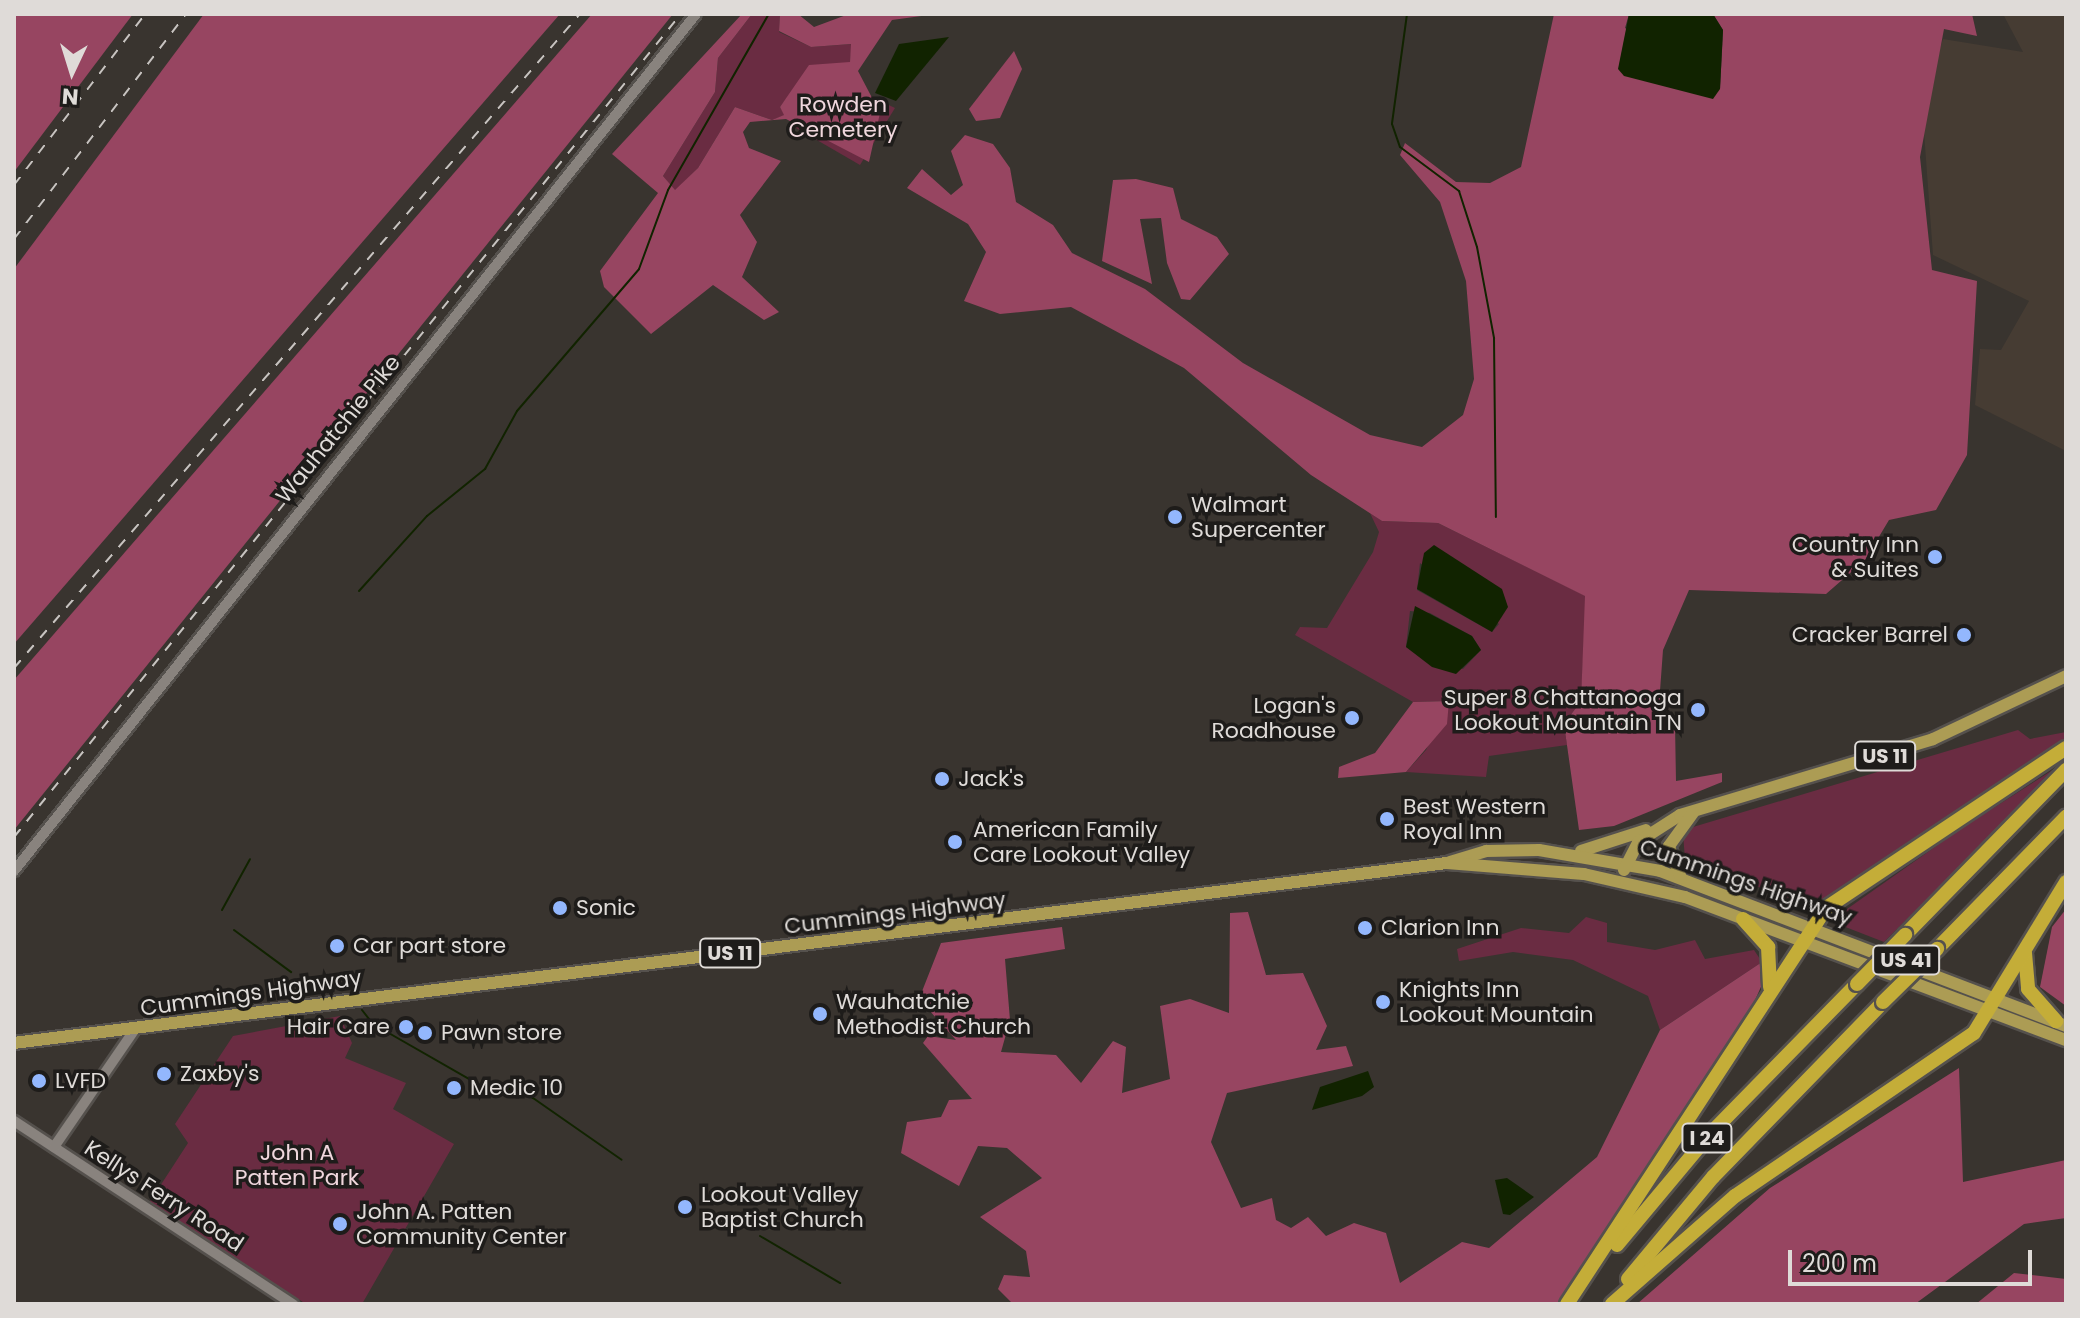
<!DOCTYPE html>
<style>
body{margin:0}
#map{position:relative;width:2080px;height:1318px;overflow:hidden;background:#39342f;font-family:Poppins,sans-serif}
div>[style]{position:absolute}
.built>*{inset:0;background:#463c33}
.green>*{inset:0;background:#6a2c42}
.forest>*{inset:0;background:#974561}
.water>*{inset:0;background:#112300}
.stream>*{height:2px;margin:-1px;padding:0 1px;transform-origin:1px;border-radius:1px;background:#112300}
.roads{filter:drop-shadow(2px 0 #55514d) drop-shadow(-2px 0 #55514d) drop-shadow(0 2px #55514d) drop-shadow(0 -2px #55514d)}
.minor>*{height:10px;margin:-5px;padding:0 5px;transform-origin:5px;border-radius:5px;background:#89837e}
.major>*{height:12px;margin:-6px;padding:0 6px;transform-origin:6px;border-radius:6px;background:#ac9c54}
.highway>*{height:14px;margin:-7px;padding:0 7px;transform-origin:7px;border-radius:7px;background:#c4ad38}
.rail>*{height:2px;margin-top:-1px;transform-origin:0;background:repeating-linear-gradient(90deg,#c8c4c1 0 10px,transparent 0 20px)}
.bridges{filter:drop-shadow(2px 0 #55514d) drop-shadow(-2px 0 #55514d) drop-shadow(0 2px #55514d) drop-shadow(0 -2px #55514d)}
.highway-bridge>*{height:14px;margin:-7px;padding:0 7px;transform-origin:7px;border-radius:7px;background:#c4ad38}
.dots>*{width:22px;height:22px;translate:-50% -50%;box-sizing:border-box;border:4px solid #1e1c1a;border-radius:50%}
span{translate:-50% -50%;white-space:nowrap;text-align:center;line-height:1.15;-webkit-text-stroke:7px #1e1c1a;paint-order:stroke}
.shield-label span{padding:2px 6px;background:#1e1c1a;border:2px solid;border-radius:6px;-webkit-text-stroke-width:0}
.shield-label{font-size:20px;color:#dfdbd8;font-weight:700}
.park-label{font-size:22px;color:#f0d7dd}
.street-label{font-size:22px;color:#dfdbd8}
.poi-label{font-size:22px;color:#dfdbd8}
.left{translate:0 -50%;text-align:left}
.right{translate:-100% -50%;text-align:right}
.frame{position:absolute;inset:0;border:16px solid #dfdbd8;pointer-events:none}
.north{position:absolute;left:32px;top:32px;width:80px;height:80px;-webkit-text-stroke:6px #1e1c1a;paint-order:stroke;rotate:184deg;font-size:22px;font-weight:700;line-height:32px;text-align:center;color:#dfdbd8}
.north::after{content:'';display:block;margin:auto;width:28px;height:36px;background:#dfdbd8;clip-path:polygon(50% 0,100% 100%,50% 72%,0 100%)}
.scale{position:absolute;left:1788px;top:1250px;width:244px;height:36px;box-sizing:border-box;border:4px solid #dfdbd8;border-top:0;padding-left:10px;font-size:24px;line-height:28px;white-space:nowrap;color:#dfdbd8;-webkit-text-stroke:6px #1e1c1a;paint-order:stroke}
</style>
<div id="map">
<div class="built">
<div style="clip-path:polygon(2003px 14px,2066px 14px,2066px 451px,1975px 405px,1980px 349px,2001px 350px,2029px 301px,1933px 255px,1922px 105px,1943px 39px,2023px 52px)"></div>
</div>
<div class="green">
<div style="clip-path:polygon(752px 14px,780px 14px,779px 32px,811px 47px,852px 44px,850px 63px,794px 89px,780px 107px,785px 115px,772px 120px,735px 107px,698px 168px,675px 191px,663px 176px,715px 92px,718px 58px)"></div>
<div style="clip-path:polygon(828px 76px,895px 108px,860px 165px,791px 125px)"></div>
<div style="clip-path:polygon(evenodd,1370px 513px,1382px 521px,1438px 523px,1586px 596px,1581px 701px,1564px 724px,1567px 745px,1489px 756px,1486px 777px,1406px 772px,1426px 750px,1449px 701px,1413px 702px,1295px 635px,1300px 627px,1327px 628px,1373px 552px,1379px 532px,1370px 513px,1420px 563px,1499px 624px,1492px 632px,1417px 590px,1420px 563px,1370px 513px,1410px 611px,1430px 613px,1472px 636px,1481px 650px,1463px 669px,1420px 657px,1406px 647px,1410px 611px)"></div>
<div style="clip-path:polygon(2018px 730px,2030px 739px,2066px 732px,2066px 740px,1822px 900px,1802px 903px,1685px 860px,1683px 833px,1693px 827px)"></div>
<div style="clip-path:polygon(2062px 764px,1884px 942px,1830px 921px,1959px 830px)"></div>
<div style="clip-path:polygon(1586px 917px,1607px 923px,1607px 942px,1655px 950px,1695px 940px,1705px 959px,1754px 950px,1762px 962px,1660px 1030px,1648px 996px,1573px 960px,1513px 952px,1459px 961px,1457px 949px,1521px 928px,1569px 933px)"></div>
<div style="clip-path:polygon(340px 1016px,352px 1043px,345px 1058px,406px 1083px,393px 1109px,454px 1144px,362px 1304px,306px 1304px,149px 1203px,188px 1143px,175px 1124px,233px 1036px)"></div>
</div>
<div class="forest">
<div style="clip-path:polygon(14px 14px,133px 14px,14px 172px)"></div>
<div style="clip-path:polygon(204px 14px,560px 14px,14px 644px,14px 269px)"></div>
<div style="clip-path:polygon(592px 14px,673px 14px,14px 830px,14px 680px)"></div>
<div style="clip-path:polygon(742px 14px,752px 14px,718px 58px,715px 92px,663px 176px,675px 190px,698px 168px,735px 107px,772px 120px,784px 115px,780px 107px,809px 65px,850px 62px,851px 44px,811px 47px,779px 31px,780px 14px,798px 14px,814px 27px,849px 14px,936px 14px,892px 20px,858px 71px,880px 113px,869px 162px,786px 119px,750px 122px,743px 132px,749px 148px,781px 161px,740px 215px,757px 242px,742px 277px,779px 312px,764px 320px,713px 285px,651px 334px,604px 287px,600px 271px,658px 193px,612px 154px)"></div>
<div style="clip-path:polygon(1554px 14px,1629px 14px,1625px 28px,1720px 89px,1723px 30px,1713px 14px,1972px 14px,1977px 36px,1944px 29px,1920px 157px,1932px 270px,1977px 281px,1967px 455px,1936px 510px,1889px 520px,1865px 560px,1826px 594px,1689px 590px,1663px 650px,1660px 691px,1675px 724px,1676px 781px,1722px 773px,1722px 782px,1614px 826px,1579px 830px,1564px 724px,1581px 701px,1585px 596px,1438px 523px,1382px 521px,1311px 475px,1184px 368px,1071px 307px,1000px 314px,964px 301px,986px 252px,968px 224px,907px 188px,922px 169px,951px 195px,963px 185px,951px 151px,965px 135px,993px 144px,1010px 168px,1016px 202px,1053px 225px,1072px 253px,1145px 289px,1243px 363px,1370px 435px,1422px 447px,1463px 415px,1474px 379px,1466px 281px,1440px 202px,1400px 155px,1405px 143px,1456px 182px,1490px 183px,1521px 167px)"></div>
<div style="clip-path:polygon(1014px 51px,1022px 69px,1000px 118px,976px 121px,969px 109px)"></div>
<div style="clip-path:polygon(1136px 179px,1173px 188px,1181px 219px,1217px 237px,1229px 254px,1190px 300px,1181px 299px,1167px 263px,1161px 218px,1140px 219px,1152px 284px,1102px 261px,1113px 180px)"></div>
<div style="clip-path:polygon(1449px 701px,1447px 724px,1406px 772px,1338px 778px,1339px 767px,1375px 753px,1413px 702px)"></div>
<div style="clip-path:polygon(2066px 909px,2066px 1006px,2040px 987px,2052px 927px)"></div>
<div style="clip-path:polygon(1248px 912px,1266px 975px,1303px 973px,1327px 1026px,1316px 1050px,1346px 1046px,1353px 1066px,1227px 1093px,1211px 1142px,1241px 1208px,1272px 1198px,1276px 1220px,1291px 1228px,1308px 1217px,1326px 1236px,1354px 1223px,1386px 1233px,1400px 1283px,1462px 1242px,1489px 1248px,1597px 1157px,1660px 1030px,1762px 962px,1764px 980px,1748px 1016px,1560px 1304px,1013px 1304px,998px 1289px,1004px 1275px,1030px 1277px,1026px 1251px,980px 1217px,1042px 1178px,1007px 1148px,978px 1146px,959px 1186px,901px 1153px,907px 1122px,941px 1117px,949px 1100px,972px 1099px,923px 1043px,928px 1036px,956px 1040px,919px 999px,941px 943px,1062px 927px,1065px 949px,1005px 959px,1010px 1020px,1001px 1052px,1056px 1055px,1081px 1083px,1113px 1041px,1126px 1047px,1122px 1093px,1170px 1079px,1160px 1006px,1190px 999px,1229px 1013px,1230px 913px)"></div>
<div style="clip-path:polygon(1959px 1068px,1963px 1182px,2066px 1160px,2066px 1218px,2024px 1224px,1915px 1304px,1637px 1304px,1770px 1188px)"></div>
<div style="clip-path:polygon(2014px 1273px,2066px 1279px,2066px 1304px,1976px 1304px)"></div>
</div>
<div class="water">
<div style="clip-path:polygon(1629px 14px,1713px 14px,1723px 30px,1720px 89px,1713px 99px,1624px 76px,1618px 69px)"></div>
<div style="clip-path:polygon(949px 37px,896px 101px,875px 93px,899px 44px)"></div>
<div style="clip-path:polygon(1434px 545px,1502px 589px,1508px 607px,1492px 632px,1417px 589px,1424px 553px)"></div>
<div style="clip-path:polygon(1415px 606px,1472px 636px,1481px 650px,1456px 674px,1432px 667px,1406px 647px)"></div>
<div style="clip-path:polygon(1368px 1071px,1374px 1087px,1362px 1096px,1312px 1110px,1320px 1087px)"></div>
<div style="clip-path:polygon(1507px 1178px,1534px 1197px,1510px 1215px,1503px 1214px,1495px 1180px)"></div>
</div>
<div class="stream">
<div style="left:1407px;top:14px;width:111px;rotate:97.8deg"></div>
<div style="left:1392px;top:124px;width:24px;rotate:71deg"></div>
<div style="left:1400px;top:147px;width:74px;rotate:36.7deg"></div>
<div style="left:1459px;top:191px;width:59px;rotate:72.2deg"></div>
<div style="left:1477px;top:247px;width:93px;rotate:79.4deg"></div>
<div style="left:1494px;top:338px;width:179px;rotate:89.4deg"></div>
<div style="left:359px;top:591px;width:101px;rotate:-47.8deg"></div>
<div style="left:427px;top:516px;width:75px;rotate:-39deg"></div>
<div style="left:485px;top:469px;width:66px;rotate:-61.1deg"></div>
<div style="left:517px;top:411px;width:187px;rotate:-49.3deg"></div>
<div style="left:639px;top:269px;width:84px;rotate:-69.8deg"></div>
<div style="left:668px;top:190px;width:203px;rotate:-60.2deg"></div>
<div style="left:222px;top:910px;width:58px;rotate:-61.2deg"></div>
<div style="left:234px;top:930px;width:71px;rotate:36.4deg"></div>
<div style="left:362px;top:1010px;width:18px;rotate:52deg"></div>
<div style="left:373px;top:1024px;width:127px;rotate:29.8deg"></div>
<div style="left:483px;top:1087px;width:11px;rotate:-56deg"></div>
<div style="left:502px;top:1086px;width:33px;rotate:21deg"></div>
<div style="left:533px;top:1098px;width:108px;rotate:34.9deg"></div>
<div style="left:760px;top:1236px;width:93px;rotate:30.4deg"></div>
</div>
<div class="roads">
<div class="minor">
<div style="left:14px;top:871px;width:1095px;rotate:-51.49deg"></div>
<div style="left:14px;top:1121px;width:334px;rotate:33.3deg"></div>
<div style="left:54px;top:1147px;width:143px;rotate:-55.5deg"></div>
</div>
<div class="major">
<div style="left:1581px;top:851px;width:68px;rotate:-17.9deg"></div>
<div style="left:1450px;top:862px;width:38px;rotate:-17deg"></div>
<div style="left:1486px;top:851px;width:53px;rotate:-1.1deg"></div>
<div style="left:1539px;top:850px;width:123px;rotate:9.8deg"></div>
<div style="left:1660px;top:871px;width:435px;rotate:20.9deg"></div>
<div style="left:1624px;top:870px;width:31px;rotate:-63deg"></div>
<div style="left:1638px;top:842px;width:50px;rotate:-32.7deg"></div>
<div style="left:1680px;top:815px;width:264px;rotate:-16.7deg"></div>
<div style="left:1933px;top:739px;width:147px;rotate:-25.3deg"></div>
<div style="left:1681px;top:878px;width:34px;rotate:-111deg"></div>
<div style="left:1669px;top:846px;width:41px;rotate:-54deg"></div>
<div style="left:14px;top:1043px;width:1444px;rotate:-7.16deg"></div>
<div style="left:1447px;top:863px;width:137px;rotate:4.6deg"></div>
<div style="left:1584px;top:874px;width:104px;rotate:12.8deg"></div>
<div style="left:1685px;top:897px;width:407px;rotate:20.6deg"></div>
</div>
<div class="highway">
<div style="left:1743px;top:919px;width:38px;rotate:48deg"></div>
<div style="left:1768px;top:947px;width:40px;rotate:87.1deg"></div>
<div style="left:1905px;top:935px;width:231px;rotate:-45.7deg"></div>
<div style="left:1937px;top:949px;width:185px;rotate:-45.7deg"></div>
<div style="left:2025px;top:953px;width:36px;rotate:85deg"></div>
<div style="left:2028px;top:989px;width:43px;rotate:48.8deg"></div>
<div style="left:1617px;top:1245px;width:143px;rotate:-50.1deg"></div>
<div style="left:1709px;top:1135px;width:211px;rotate:-45.6deg"></div>
<div style="left:1628px;top:1279px;width:133px;rotate:-50.2deg"></div>
<div style="left:1713px;top:1177px;width:244px;rotate:-45.8deg"></div>
<div style="left:1567px;top:1304px;width:473px;rotate:-56.8deg"></div>
<div style="left:1826px;top:908px;width:288px;rotate:-33.7deg"></div>
<div style="left:1612px;top:1304px;width:164px;rotate:-41.3deg"></div>
<div style="left:1735px;top:1196px;width:289px;rotate:-34.3deg"></div>
<div style="left:1974px;top:1033px;width:177px;rotate:-58.6deg"></div>
</div>
</div>
<div class="rail">
<div style="left:14px;top:185px;width:215px;rotate:-52.5deg"></div>
<div style="left:14px;top:239px;width:283px;rotate:-52.6deg"></div>
<div style="left:14px;top:668px;width:865px;rotate:-49.13deg"></div>
<div style="left:14px;top:837px;width:1059px;rotate:-50.98deg"></div>
</div>
<div class="bridges">
<div class="highway-bridge">
<div style="left:1857px;top:984px;width:69px;rotate:-45.6deg"></div>
<div style="left:1883px;top:1002px;width:76px;rotate:-44.5deg"></div>
</div>
</div>
<div class="dots">
<div style="left:1175px;top:517px;background:#93b7fd"></div>
<div style="left:1935px;top:557px;background:#93b7fd"></div>
<div style="left:1964px;top:635px;background:#93b7fd"></div>
<div style="left:1698px;top:710px;background:#93b7fd"></div>
<div style="left:1352px;top:718px;background:#93b7fd"></div>
<div style="left:942px;top:779px;background:#93b7fd"></div>
<div style="left:1387px;top:819px;background:#93b7fd"></div>
<div style="left:955px;top:842px;background:#93b7fd"></div>
<div style="left:560px;top:908px;background:#93b7fd"></div>
<div style="left:1365px;top:928px;background:#93b7fd"></div>
<div style="left:337px;top:946px;background:#93b7fd"></div>
<div style="left:1383px;top:1002px;background:#93b7fd"></div>
<div style="left:820px;top:1014px;background:#93b7fd"></div>
<div style="left:406px;top:1027px;background:#93b7fd"></div>
<div style="left:425px;top:1033px;background:#93b7fd"></div>
<div style="left:164px;top:1074px;background:#93b7fd"></div>
<div style="left:39px;top:1081px;background:#93b7fd"></div>
<div style="left:454px;top:1088px;background:#93b7fd"></div>
<div style="left:685px;top:1207px;background:#93b7fd"></div>
<div style="left:340px;top:1224px;background:#93b7fd"></div>
</div>
<div class="shield-label">
<span style="left:1885px;top:756px">US 11</span>
<span style="left:730px;top:953px">US 11</span>
<span style="left:1906px;top:960px">US 41</span>
<span style="left:1707px;top:1138px">I 24</span>
</div>
<div class="park-label">
<span style="left:843px;top:117px">Rowden<br>Cemetery</span>
<span style="left:297px;top:1165px">John A<br>Patten Park</span>
</div>
<div class="street-label">
<span style="left:338px;top:429px;rotate:-51deg">Wauhatchie Pike</span>
<span style="left:1746px;top:882px;rotate:19deg">Cummings Highway</span>
<span style="left:895px;top:913px;rotate:-7deg">Cummings Highway</span>
<span style="left:251px;top:993px;rotate:-8deg">Cummings Highway</span>
<span style="left:164px;top:1196px;rotate:33deg">Kellys Ferry Road</span>
</div>
<div class="poi-label">
<span class="left" style="left:1191px;top:517px">Walmart<br>Supercenter</span>
<span class="right" style="left:1919px;top:557px">Country Inn<br>&amp; Suites</span>
<span class="right" style="left:1948px;top:635px">Cracker Barrel</span>
<span class="right" style="left:1682px;top:710px">Super 8 Chattanooga<br>Lookout Mountain TN</span>
<span class="right" style="left:1336px;top:718px">Logan's<br>Roadhouse</span>
<span class="left" style="left:958px;top:779px">Jack's</span>
<span class="left" style="left:1403px;top:819px">Best Western<br>Royal Inn</span>
<span class="left" style="left:973px;top:842px">American Family<br>Care Lookout Valley</span>
<span class="left" style="left:576px;top:908px">Sonic</span>
<span class="left" style="left:1381px;top:928px">Clarion Inn</span>
<span class="left" style="left:353px;top:946px">Car part store</span>
<span class="left" style="left:1399px;top:1002px">Knights Inn<br>Lookout Mountain</span>
<span class="left" style="left:836px;top:1014px">Wauhatchie<br>Methodist Church</span>
<span class="right" style="left:390px;top:1027px">Hair Care</span>
<span class="left" style="left:441px;top:1033px">Pawn store</span>
<span class="left" style="left:180px;top:1074px">Zaxby's</span>
<span class="left" style="left:55px;top:1081px">LVFD</span>
<span class="left" style="left:470px;top:1088px">Medic 10</span>
<span class="left" style="left:701px;top:1207px">Lookout Valley<br>Baptist Church</span>
<span class="left" style="left:356px;top:1224px">John A. Patten<br>Community Center</span>
</div>
<div class="frame"></div>
<div class="north">N</div>
<div class="scale">200 m</div>
</div>
